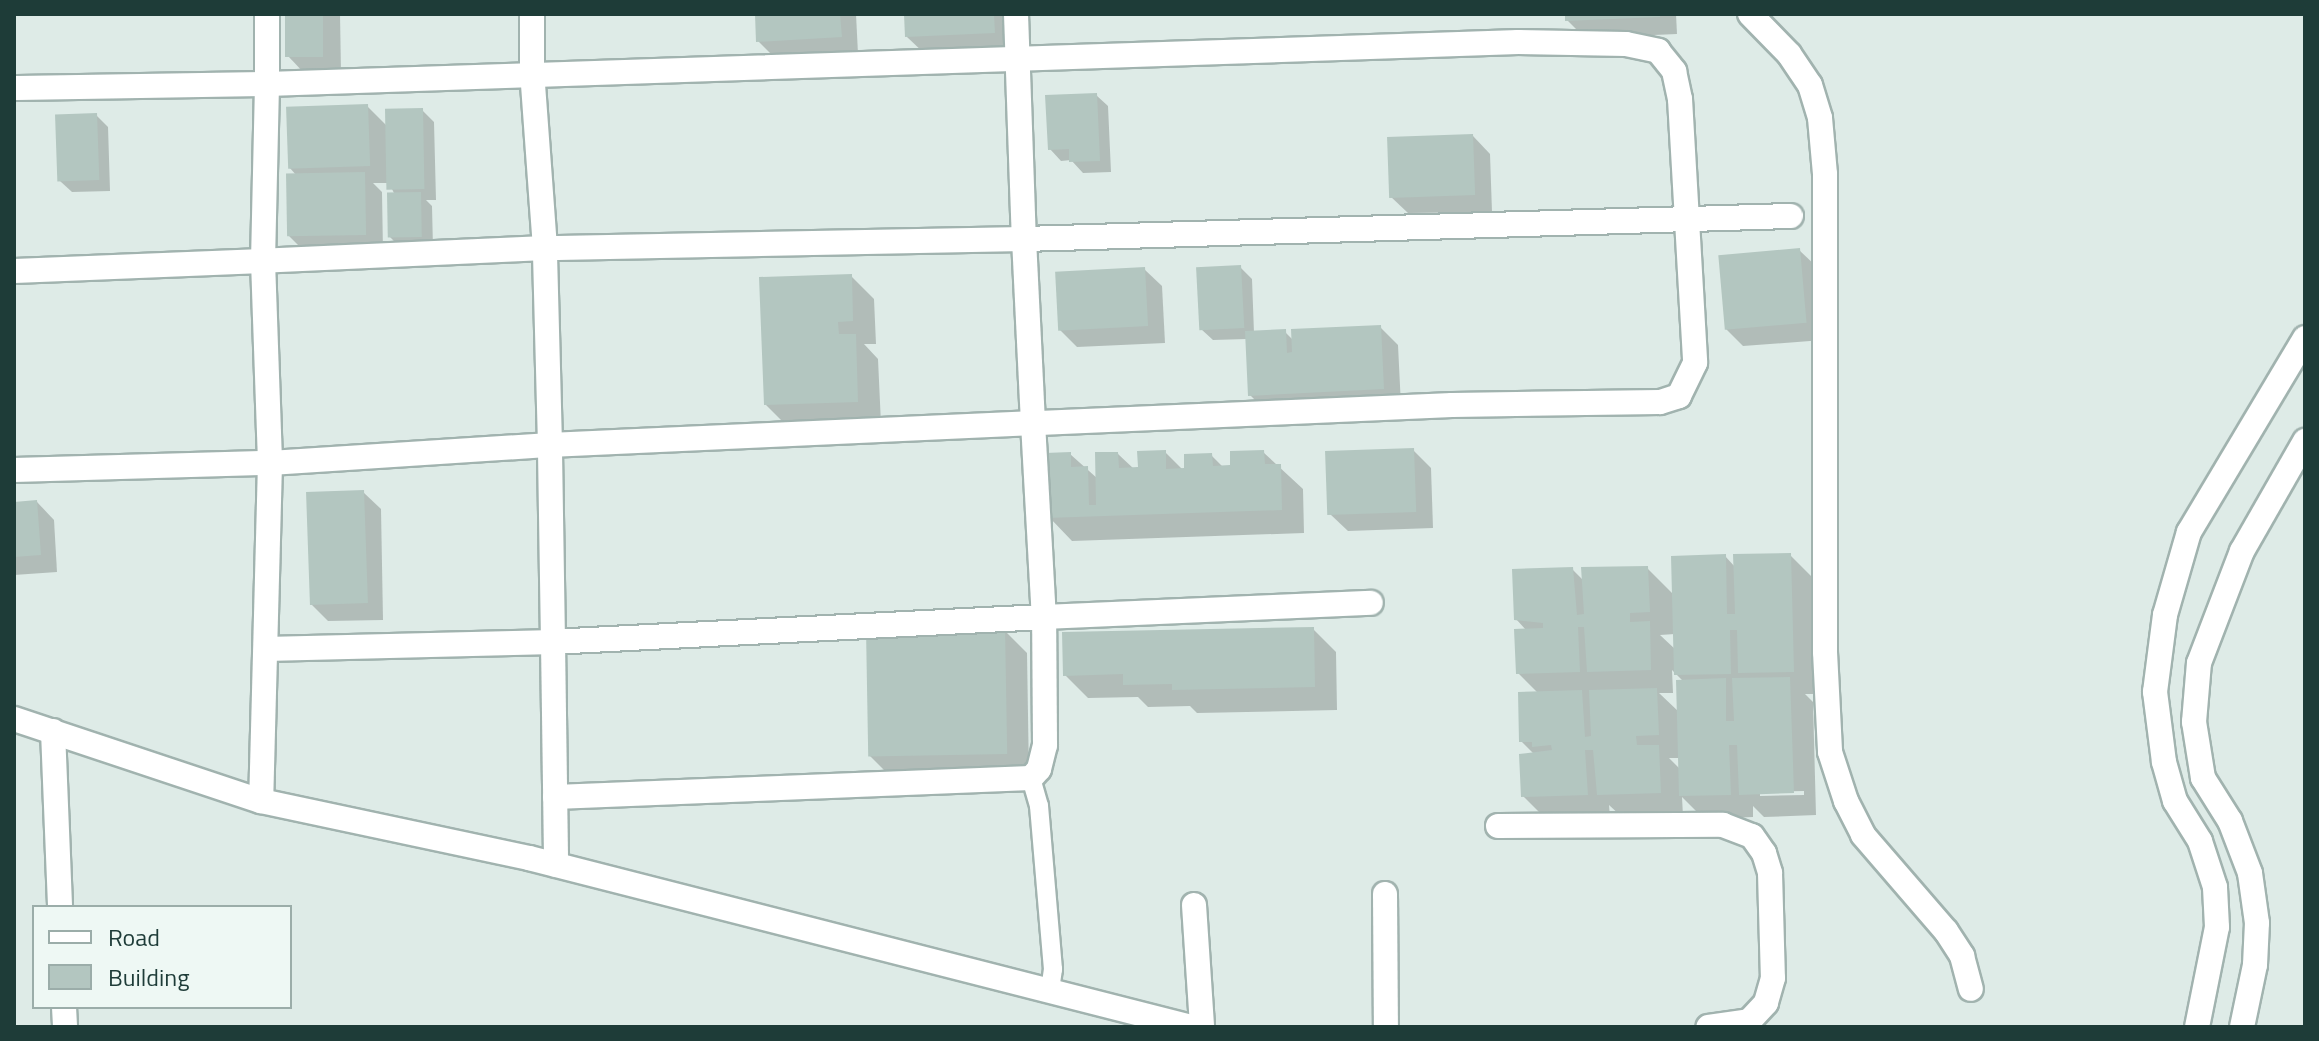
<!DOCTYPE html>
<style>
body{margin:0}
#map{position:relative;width:2319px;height:1041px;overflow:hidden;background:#deebe7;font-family:"Titillium Web",sans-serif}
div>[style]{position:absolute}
.shadow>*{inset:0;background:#0003}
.building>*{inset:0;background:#b3c6c0;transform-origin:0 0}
.roads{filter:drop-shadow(2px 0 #a1b3af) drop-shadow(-2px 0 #a1b3af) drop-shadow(0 2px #a1b3af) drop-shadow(0 -2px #a1b3af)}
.lane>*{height:18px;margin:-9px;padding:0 9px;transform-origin:9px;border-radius:9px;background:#fff}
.street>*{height:24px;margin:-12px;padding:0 12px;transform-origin:12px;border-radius:12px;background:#fff}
.secondary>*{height:24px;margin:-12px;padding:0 12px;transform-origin:12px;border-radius:12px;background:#fff}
span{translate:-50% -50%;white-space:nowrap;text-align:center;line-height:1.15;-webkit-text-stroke:8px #eef8f4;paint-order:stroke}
.frame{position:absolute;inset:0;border:16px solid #1e3c38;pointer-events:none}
.legend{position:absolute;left:32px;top:905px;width:260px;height:104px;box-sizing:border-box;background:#eef8f4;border:2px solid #9bada9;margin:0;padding:10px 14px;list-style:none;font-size:24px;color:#1e3c38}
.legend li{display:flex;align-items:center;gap:16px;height:40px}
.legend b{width:40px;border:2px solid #9bada9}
</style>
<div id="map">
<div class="shadow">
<div style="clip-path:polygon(287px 14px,340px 14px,341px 73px,305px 74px,288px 56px)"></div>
<div style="clip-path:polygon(757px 14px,856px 14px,858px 54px,776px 59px,758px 41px)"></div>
<div style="clip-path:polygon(906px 14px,1010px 14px,1012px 50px,925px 54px,907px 37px)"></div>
<div style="clip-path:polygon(1567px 14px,1676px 14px,1677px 34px,1585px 38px,1567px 20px)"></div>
<div style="clip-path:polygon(1096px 95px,1108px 106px,1111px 172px,1083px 173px,1071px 160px,1061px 161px,1050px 149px)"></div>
<div style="clip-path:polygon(367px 106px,387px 126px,422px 110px,434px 122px,436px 200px,426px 200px,432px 206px,433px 248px,402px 249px,390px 237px,395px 195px,389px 183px,373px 183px,382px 192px,383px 252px,307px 254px,289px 236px,297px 176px,289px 167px)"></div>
<div style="clip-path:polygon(96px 115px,108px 127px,110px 191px,72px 192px,60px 181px)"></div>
<div style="clip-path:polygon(1473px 136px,1490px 154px,1492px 212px,1408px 213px,1390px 196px)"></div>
<div style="clip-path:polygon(1799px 250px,1817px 267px,1823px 340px,1743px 346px,1726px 329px)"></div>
<div style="clip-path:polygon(1240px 267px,1252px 279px,1254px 333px,1285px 332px,1293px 340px,1380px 327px,1398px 345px,1401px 406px,1268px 413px,1250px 395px,1247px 339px,1213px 340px,1201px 329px)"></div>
<div style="clip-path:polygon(1144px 269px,1162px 286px,1165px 343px,1077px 347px,1060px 330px)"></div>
<div style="clip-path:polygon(851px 276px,874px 299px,876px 344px,864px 344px,878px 359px,881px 424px,789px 428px,766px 405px)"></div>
<div style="clip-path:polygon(1413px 450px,1431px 468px,1433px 528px,1348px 531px,1330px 514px)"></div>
<div style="clip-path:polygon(1165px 452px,1183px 470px,1211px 455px,1224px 468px,1232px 467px,1263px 452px,1303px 489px,1304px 533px,1072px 541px,1049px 517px,1070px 454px,1098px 479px,1118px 454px,1134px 469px)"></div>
<div style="clip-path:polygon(363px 492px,381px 509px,383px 620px,328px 621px,310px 603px)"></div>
<div style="clip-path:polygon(37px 502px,54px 520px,57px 572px,14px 575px,14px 504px)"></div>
<div style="clip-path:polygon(evenodd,1790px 555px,1813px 578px,1816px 694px,1805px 694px,1813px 702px,1816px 815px,1764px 817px,1753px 806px,1753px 817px,1704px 819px,1682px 797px,1683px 816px,1622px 817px,1609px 805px,1610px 817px,1546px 819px,1523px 796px,1534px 754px,1521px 741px,1538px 693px,1518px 673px,1527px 631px,1516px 619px,1572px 569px,1584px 581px,1647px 568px,1674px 595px,1725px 556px,1736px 568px,1790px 555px,1675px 634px,1676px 650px,1660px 635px,1675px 634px,1790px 555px,1672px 670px,1684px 682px,1679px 712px,1659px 693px,1673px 693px,1672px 670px,1790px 555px,1669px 758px,1680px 758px,1680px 769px,1669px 758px,1790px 555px,1804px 791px,1804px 795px,1760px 796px,1760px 792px,1804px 791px)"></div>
<div style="clip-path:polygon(1313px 629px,1336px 652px,1337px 710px,1197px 713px,1190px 706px,1148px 707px,1138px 697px,1088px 698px,1065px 675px)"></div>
<div style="clip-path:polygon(1004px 630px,1027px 653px,1029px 776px,893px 779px,870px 756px)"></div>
</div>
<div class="building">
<div style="left:285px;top:14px;width:38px;height:43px"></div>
<div style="clip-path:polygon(755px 14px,840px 14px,842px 37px,756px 42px)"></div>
<div style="clip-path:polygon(904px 14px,994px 14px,995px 33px,905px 37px)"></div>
<div style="clip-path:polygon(1565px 14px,1660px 14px,1660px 17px,1565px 21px)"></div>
<div style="clip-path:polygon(1097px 93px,1100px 161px,1069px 162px,1069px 149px,1048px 150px,1045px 95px)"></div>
<div style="left:368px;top:104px;width:62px;height:82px;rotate:88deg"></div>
<div style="left:423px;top:108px;width:81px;height:38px;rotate:89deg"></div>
<div style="left:97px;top:113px;width:67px;height:42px;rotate:88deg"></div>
<div style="left:1473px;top:134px;width:61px;height:86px;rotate:88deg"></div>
<div style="left:365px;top:172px;width:63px;height:79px;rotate:89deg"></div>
<div style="left:421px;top:192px;width:45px;height:34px;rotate:89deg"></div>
<div style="left:1800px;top:248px;width:75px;height:82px;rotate:85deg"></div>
<div style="left:1241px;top:265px;width:63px;height:45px;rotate:87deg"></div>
<div style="left:1145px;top:267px;width:59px;height:90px;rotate:87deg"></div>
<div style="clip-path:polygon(852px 274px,853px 321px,838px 322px,839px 334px,856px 334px,858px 402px,764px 405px,759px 277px)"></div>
<div style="clip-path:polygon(1381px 325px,1384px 389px,1248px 396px,1245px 331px,1286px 329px,1287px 353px,1292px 352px,1291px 329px)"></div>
<div style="left:1414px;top:448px;width:64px;height:89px;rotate:88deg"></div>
<div style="clip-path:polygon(1166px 450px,1166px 469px,1184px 468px,1184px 454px,1212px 453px,1213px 466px,1230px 465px,1230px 451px,1264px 450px,1265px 464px,1281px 464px,1282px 510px,1047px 518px,1045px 453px,1071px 452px,1071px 467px,1088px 466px,1089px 505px,1096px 505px,1095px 452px,1118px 452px,1119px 468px,1138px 467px,1137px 451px)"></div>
<div style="left:364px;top:490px;width:113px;height:58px;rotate:88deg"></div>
<div style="clip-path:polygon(37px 500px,41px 555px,14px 557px,14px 502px)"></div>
<div style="clip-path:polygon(1791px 553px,1794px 672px,1738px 673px,1737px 630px,1730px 630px,1731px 674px,1674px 675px,1671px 556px,1726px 554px,1727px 614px,1735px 614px,1733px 554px)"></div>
<div style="clip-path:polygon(1648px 566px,1650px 612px,1630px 613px,1630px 622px,1650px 621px,1651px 670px,1587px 672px,1584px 627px,1578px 627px,1580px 672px,1516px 674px,1514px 629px,1543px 628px,1543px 623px,1514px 620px,1512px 569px,1573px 567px,1577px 615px,1584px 614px,1581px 567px)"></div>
<div style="left:1005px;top:627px;width:127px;height:139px;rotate:89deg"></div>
<div style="clip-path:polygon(1314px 627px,1315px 687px,1172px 690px,1172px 684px,1123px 685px,1123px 674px,1063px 676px,1062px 632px)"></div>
<div style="clip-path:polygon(1790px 677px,1794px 793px,1739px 795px,1737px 745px,1729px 745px,1731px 795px,1679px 796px,1676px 680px,1726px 678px,1726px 721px,1734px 721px,1732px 678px)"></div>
<div style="clip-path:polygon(1657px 688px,1659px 735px,1636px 736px,1637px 745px,1659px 745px,1661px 793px,1597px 795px,1593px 750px,1585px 750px,1588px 795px,1521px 797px,1519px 754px,1552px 750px,1551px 745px,1532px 747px,1532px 742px,1519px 742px,1518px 692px,1582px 690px,1585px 737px,1591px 736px,1589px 690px)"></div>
</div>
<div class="roads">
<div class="lane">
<div style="left:1031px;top:778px;width:29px;rotate:74deg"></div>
<div style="left:1039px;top:806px;width:164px;rotate:85.1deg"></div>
<div style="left:1053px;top:969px;width:22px;rotate:98deg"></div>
</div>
<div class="street">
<div style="left:1016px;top:14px;width:225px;rotate:88deg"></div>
<div style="left:1024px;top:239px;width:767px;rotate:-1.72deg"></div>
<div style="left:1750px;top:14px;width:56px;rotate:45.7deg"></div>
<div style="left:1789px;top:54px;width:37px;rotate:56deg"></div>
<div style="left:1810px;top:85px;width:34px;rotate:73deg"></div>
<div style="left:1820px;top:118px;width:56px;rotate:84.9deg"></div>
<div style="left:1825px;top:174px;width:478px;rotate:90deg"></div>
<div style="left:1825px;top:652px;width:100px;rotate:87.1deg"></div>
<div style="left:1830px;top:752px;width:52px;rotate:71.9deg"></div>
<div style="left:1846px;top:801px;width:38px;rotate:63deg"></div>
<div style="left:1863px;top:835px;width:127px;rotate:49.2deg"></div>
<div style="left:1946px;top:931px;width:30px;rotate:57deg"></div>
<div style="left:1962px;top:956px;width:34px;rotate:75deg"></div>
<div style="left:14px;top:88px;width:253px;rotate:-0.9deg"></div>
<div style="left:267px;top:84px;width:1252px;rotate:-1.92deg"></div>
<div style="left:1518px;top:42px;width:108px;rotate:1.1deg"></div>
<div style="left:1626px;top:44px;width:33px;rotate:12deg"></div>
<div style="left:1658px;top:51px;width:26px;rotate:51deg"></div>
<div style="left:1674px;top:71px;width:29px;rotate:78deg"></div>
<div style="left:1680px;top:99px;width:264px;rotate:86.7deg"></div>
<div style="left:1695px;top:363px;width:37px;rotate:116deg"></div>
<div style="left:1679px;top:396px;width:20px;rotate:162deg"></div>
<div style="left:1660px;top:402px;width:208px;rotate:179.2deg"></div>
<div style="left:1452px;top:405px;width:419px;rotate:177.5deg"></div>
<div style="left:1033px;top:423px;width:184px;rotate:-92.8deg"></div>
<div style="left:1024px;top:239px;width:479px;rotate:178.9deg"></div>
<div style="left:545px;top:248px;width:282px;rotate:177.4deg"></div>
<div style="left:263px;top:261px;width:177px;rotate:-88.7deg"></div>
<div style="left:267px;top:84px;width:70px;rotate:-90deg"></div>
<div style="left:14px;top:271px;width:249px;rotate:-2.3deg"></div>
<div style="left:263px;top:261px;width:202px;rotate:88deg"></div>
<div style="left:270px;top:463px;width:281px;rotate:-3.7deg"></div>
<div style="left:550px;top:445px;width:484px;rotate:-2.6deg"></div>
<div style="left:1033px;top:423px;width:194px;rotate:86.8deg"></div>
<div style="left:1044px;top:617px;width:492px;rotate:177.1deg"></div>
<div style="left:553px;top:642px;width:197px;rotate:-90.9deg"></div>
<div style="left:550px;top:445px;width:197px;rotate:-91.5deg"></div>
<div style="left:545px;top:248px;width:175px;rotate:-94.2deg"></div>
<div style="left:532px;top:73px;width:59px;rotate:-90deg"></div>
<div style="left:14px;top:470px;width:256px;rotate:-1.6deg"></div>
<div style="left:270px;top:463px;width:338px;rotate:91.5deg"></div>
<div style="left:267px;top:649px;width:286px;rotate:-1.4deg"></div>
<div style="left:553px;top:642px;width:223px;rotate:89.2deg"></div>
<div style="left:14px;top:719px;width:260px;rotate:18.4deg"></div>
<div style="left:261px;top:801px;width:274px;rotate:12deg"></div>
<div style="left:529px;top:858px;width:683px;rotate:14.32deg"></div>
<div style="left:53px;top:731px;width:176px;rotate:87.7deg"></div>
<div style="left:555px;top:797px;width:476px;rotate:-2.3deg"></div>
<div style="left:1031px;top:778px;width:12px;rotate:-48deg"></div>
<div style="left:1039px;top:769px;width:25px;rotate:-76deg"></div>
<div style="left:1045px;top:745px;width:128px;rotate:-90.4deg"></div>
<div style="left:1044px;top:617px;width:327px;rotate:-2.5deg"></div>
<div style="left:1498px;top:826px;width:225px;rotate:-0.3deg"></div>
<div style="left:1723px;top:825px;width:31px;rotate:21deg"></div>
<div style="left:1752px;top:836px;width:21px;rotate:55deg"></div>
<div style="left:1764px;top:853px;width:21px;rotate:73deg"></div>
<div style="left:1770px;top:873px;width:105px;rotate:88.4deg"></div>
<div style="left:1773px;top:978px;width:26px;rotate:106deg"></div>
<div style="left:1766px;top:1003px;width:25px;rotate:133deg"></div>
<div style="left:1749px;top:1021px;width:41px;rotate:171.7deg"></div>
<div style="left:1385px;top:894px;width:133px;rotate:89.6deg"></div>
<div style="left:1194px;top:905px;width:122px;rotate:86.2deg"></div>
<div style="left:64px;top:1007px;width:20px;rotate:87deg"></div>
</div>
<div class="secondary">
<div style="left:2197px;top:1027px;width:102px;rotate:-78.7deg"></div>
<div style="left:2217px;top:927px;width:40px;rotate:-92.9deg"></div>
<div style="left:2215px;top:887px;width:48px;rotate:-108.1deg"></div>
<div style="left:2200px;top:841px;width:47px;rotate:-122deg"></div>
<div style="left:2175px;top:801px;width:41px;rotate:-105.8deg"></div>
<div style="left:2164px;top:762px;width:71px;rotate:-97.3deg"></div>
<div style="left:2155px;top:692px;width:78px;rotate:-82.6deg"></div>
<div style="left:2165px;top:615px;width:86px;rotate:-73.9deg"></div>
<div style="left:2189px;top:532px;width:226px;rotate:-59.1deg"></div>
<div style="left:2242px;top:1027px;width:63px;rotate:-78.2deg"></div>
<div style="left:2255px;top:965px;width:42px;rotate:-87.3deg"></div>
<div style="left:2257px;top:923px;width:50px;rotate:-98deg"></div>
<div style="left:2250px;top:873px;width:56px;rotate:-111deg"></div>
<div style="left:2230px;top:821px;width:51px;rotate:-122.1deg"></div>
<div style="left:2203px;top:778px;width:57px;rotate:-99.1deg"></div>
<div style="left:2194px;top:722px;width:59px;rotate:-85.2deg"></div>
<div style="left:2199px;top:663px;width:120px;rotate:-69deg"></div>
<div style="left:2242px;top:551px;width:127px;rotate:-60.2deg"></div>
</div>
</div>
<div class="frame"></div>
<ul class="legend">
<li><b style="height:10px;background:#fff"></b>Road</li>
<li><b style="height:22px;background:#b3c6c0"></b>Building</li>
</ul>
</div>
